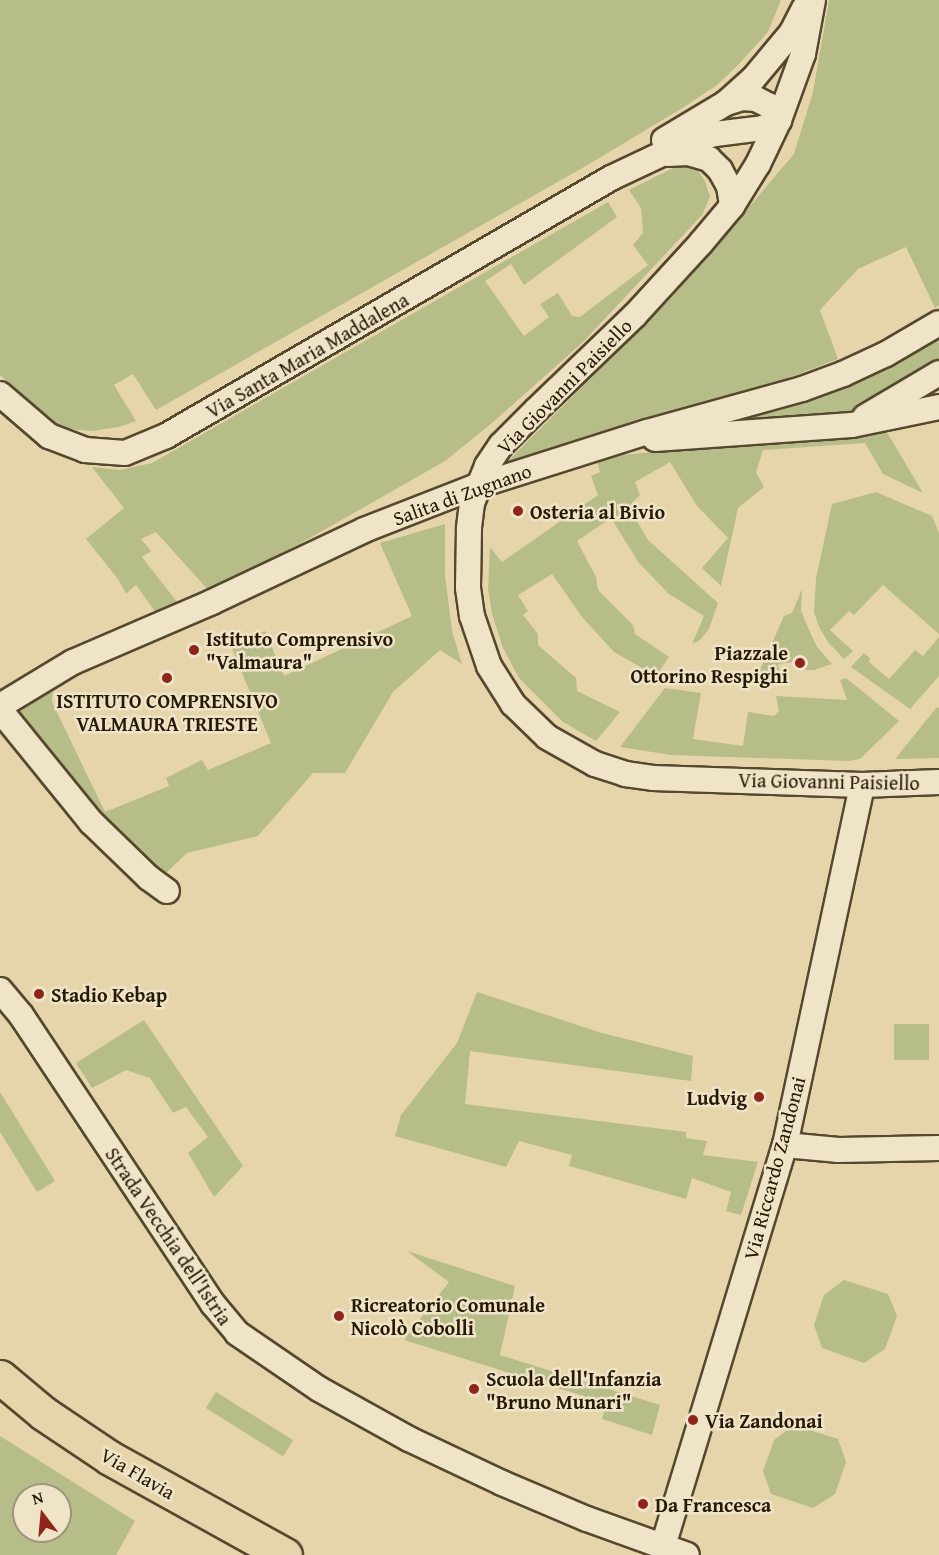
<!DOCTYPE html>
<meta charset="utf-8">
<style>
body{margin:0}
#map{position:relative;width:939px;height:1555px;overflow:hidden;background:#e6d5ab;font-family:"Gentium Book Plus",serif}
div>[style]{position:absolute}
.green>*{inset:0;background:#b6bd88;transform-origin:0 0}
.roads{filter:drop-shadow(2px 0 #56482e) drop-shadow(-2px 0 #56482e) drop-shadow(0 2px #56482e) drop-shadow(0 -2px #56482e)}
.street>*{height:24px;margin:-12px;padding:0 12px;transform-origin:12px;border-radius:12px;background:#efe4c8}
.primary>*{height:33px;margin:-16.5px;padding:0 16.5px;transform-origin:16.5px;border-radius:16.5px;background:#e6d5ab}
.dots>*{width:16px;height:16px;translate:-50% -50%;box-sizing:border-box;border:3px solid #efe4c8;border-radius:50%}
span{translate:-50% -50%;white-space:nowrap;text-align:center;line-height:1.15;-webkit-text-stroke:5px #efe4c8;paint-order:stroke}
.street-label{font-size:20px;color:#261905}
.poi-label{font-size:20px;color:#261905;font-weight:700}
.left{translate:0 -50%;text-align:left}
.right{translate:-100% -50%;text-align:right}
.north{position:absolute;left:12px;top:1483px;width:60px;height:60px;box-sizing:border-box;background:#efe4c8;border:2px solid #9f937a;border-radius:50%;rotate:344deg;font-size:16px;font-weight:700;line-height:24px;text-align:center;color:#261905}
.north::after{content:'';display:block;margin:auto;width:21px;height:27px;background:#8f2418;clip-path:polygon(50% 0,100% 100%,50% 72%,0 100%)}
</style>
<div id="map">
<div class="green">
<div style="clip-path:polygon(0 0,781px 0,768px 32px,739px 64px,717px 85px,684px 107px,591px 163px,156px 410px,133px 374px,114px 385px,136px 421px,119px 427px,92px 431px,69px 429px,50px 422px,0 375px)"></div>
<div style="clip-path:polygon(829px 0,939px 0,939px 305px,935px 308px,906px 247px,858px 269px,820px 310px,838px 359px,770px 385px,512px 464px,508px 461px,673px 296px,794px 154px,813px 92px)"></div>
<div style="clip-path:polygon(681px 164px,697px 169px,705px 181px,710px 197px,702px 215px,582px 343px,492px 423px,445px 461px,303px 542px,209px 591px,156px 532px,141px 539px,151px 551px,142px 557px,177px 602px,157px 614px,136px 585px,126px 594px,118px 579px,86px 539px,124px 508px,92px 467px,120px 470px,152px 463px,608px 202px,617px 217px,524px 285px,511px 264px,485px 281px,524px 336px,549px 317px,540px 304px,558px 293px,572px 316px,580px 317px,648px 265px,633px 245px,643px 233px,641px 208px,629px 190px)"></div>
<div style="clip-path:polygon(939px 336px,939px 360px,873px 400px,843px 415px,701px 427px,819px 397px,862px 379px)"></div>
<div style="clip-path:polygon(882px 431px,888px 434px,923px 493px,883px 474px,865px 443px,763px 450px,756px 472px,764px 487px,738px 508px,721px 586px,702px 568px,728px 538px,697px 506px,670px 462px,635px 482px,640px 495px,631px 504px,631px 511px,648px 540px,718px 603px,709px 629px,700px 640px,692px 644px,704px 616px,669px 594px,639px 563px,611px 518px,577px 541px,596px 577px,598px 590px,633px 625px,635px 634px,669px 657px,656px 676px,614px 652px,582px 617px,552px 574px,518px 595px,528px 611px,523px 615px,538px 634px,538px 645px,576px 678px,577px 691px,620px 712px,596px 741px,563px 722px,519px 678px,503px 648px,492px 614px,488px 589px,490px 547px,502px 562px,598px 495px,591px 476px,600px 472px,597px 460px,611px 456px)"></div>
<div style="clip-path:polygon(876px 492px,932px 516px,939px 533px,939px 634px,883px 585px,854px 615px,849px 611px,830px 630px,853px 651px,844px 659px,828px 642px,819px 627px,814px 612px,816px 578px,832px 504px)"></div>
<div style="clip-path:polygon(445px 524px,445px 575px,452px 631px,462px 664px,440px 650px,393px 692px,345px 773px,313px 773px,258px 836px,187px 853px,164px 875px,96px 813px,11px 712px,53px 683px,52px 702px,105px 812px,169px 786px,166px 778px,202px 760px,208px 770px,271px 743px,231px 646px,265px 631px,284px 676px,412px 616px,380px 543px)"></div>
<div style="clip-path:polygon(802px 589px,801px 611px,809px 630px,817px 647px,832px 664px,814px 670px,796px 670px,793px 662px,778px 664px,781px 677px,776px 681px,754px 684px,784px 616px,792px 613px)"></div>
<div style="clip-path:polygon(939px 637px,939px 676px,910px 709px,851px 667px,864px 653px,870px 658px,869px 662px,889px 679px,915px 650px,923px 656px)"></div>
<div style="clip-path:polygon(846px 678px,899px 721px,860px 759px,849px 761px,671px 755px,620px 747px,665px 688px,701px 693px,693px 739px,743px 746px,748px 712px,774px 716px,779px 711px,776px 696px,847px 700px,840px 680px)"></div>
<div style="clip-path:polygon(937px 707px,939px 708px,939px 758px,895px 759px)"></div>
<div style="clip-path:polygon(477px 992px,602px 1033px,693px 1056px,691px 1081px,470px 1051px,465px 1104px,686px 1132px,686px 1138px,707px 1141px,703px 1155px,758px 1162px,741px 1215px,726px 1211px,731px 1192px,692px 1178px,686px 1199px,569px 1166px,572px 1155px,519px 1141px,506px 1167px,395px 1136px,401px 1115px,457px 1043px)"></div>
<div style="clip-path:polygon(144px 1020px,243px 1166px,214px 1197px,188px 1153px,208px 1137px,186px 1107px,173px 1113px,150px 1078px,126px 1070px,92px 1088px,76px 1063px)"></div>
<div style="left:894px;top:1024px;width:35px;height:36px"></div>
<div style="clip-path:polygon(0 1092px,55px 1181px,37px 1192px,0 1132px)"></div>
<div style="clip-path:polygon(407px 1251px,515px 1286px,500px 1355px,660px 1405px,652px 1435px,602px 1419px,606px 1403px,404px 1340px,449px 1282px)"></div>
<div style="clip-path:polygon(844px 1280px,888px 1294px,897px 1316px,885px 1349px,864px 1363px,822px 1348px,814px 1325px,824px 1295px)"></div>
<div style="left:216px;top:1392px;width:91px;height:19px;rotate:32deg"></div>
<div style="clip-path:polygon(794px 1425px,838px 1439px,846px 1462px,835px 1494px,813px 1508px,771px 1494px,763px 1471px,774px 1440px)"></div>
<div style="clip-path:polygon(evenodd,0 1436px,135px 1521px,116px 1555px,0 1555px,0 1436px,24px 1495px,60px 1495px,60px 1531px,24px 1531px,24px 1495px)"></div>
</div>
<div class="roads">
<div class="street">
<div style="left:813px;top:0;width:55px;rotate:100.5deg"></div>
<div style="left:803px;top:54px;width:70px;rotate:110deg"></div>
<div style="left:779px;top:120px;width:49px;rotate:115.5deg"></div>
<div style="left:758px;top:164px;width:49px;rotate:121.8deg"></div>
<div style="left:732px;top:206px;width:48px;rotate:130deg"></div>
<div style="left:701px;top:243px;width:98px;rotate:132.5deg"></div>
<div style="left:635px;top:315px;width:137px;rotate:136.2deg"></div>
<div style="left:536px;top:410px;width:49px;rotate:135deg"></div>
<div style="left:501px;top:445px;width:25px;rotate:124deg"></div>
<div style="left:487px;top:466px;width:40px;rotate:112deg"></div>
<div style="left:472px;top:503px;width:26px;rotate:97deg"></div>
<div style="left:469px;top:529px;width:59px;rotate:91deg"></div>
<div style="left:468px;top:588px;width:28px;rotate:82deg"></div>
<div style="left:472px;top:616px;width:53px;rotate:71.2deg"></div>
<div style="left:489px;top:666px;width:45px;rotate:57.7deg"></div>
<div style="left:513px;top:704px;width:47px;rotate:44.1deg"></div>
<div style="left:547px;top:737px;width:55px;rotate:29.4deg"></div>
<div style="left:595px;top:764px;width:32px;rotate:18deg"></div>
<div style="left:625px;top:774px;width:28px;rotate:8deg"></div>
<div style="left:653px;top:778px;width:209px;rotate:1.9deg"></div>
<div style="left:862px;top:785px;width:77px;rotate:-2.2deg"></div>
<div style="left:726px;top:103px;width:17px;rotate:-17deg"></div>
<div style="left:742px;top:98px;width:14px;rotate:4deg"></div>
<div style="left:756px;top:99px;width:16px;rotate:27deg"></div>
<div style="left:770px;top:106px;width:17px;rotate:57deg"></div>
<div style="left:664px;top:140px;width:72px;rotate:-30.8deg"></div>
<div style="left:726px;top:103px;width:36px;rotate:-42deg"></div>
<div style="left:753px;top:79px;width:61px;rotate:-50.3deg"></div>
<div style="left:792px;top:32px;width:27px;rotate:-63deg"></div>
<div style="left:667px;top:154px;width:21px;rotate:-3deg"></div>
<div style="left:688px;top:153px;width:22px;rotate:16deg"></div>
<div style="left:709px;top:159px;width:16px;rotate:45deg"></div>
<div style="left:720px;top:170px;width:18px;rotate:61deg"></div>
<div style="left:729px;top:186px;width:20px;rotate:81deg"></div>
<div style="left:0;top:394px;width:65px;rotate:40.6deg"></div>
<div style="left:49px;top:436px;width:39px;rotate:21deg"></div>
<div style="left:85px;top:450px;width:40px;rotate:4.3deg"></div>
<div style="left:125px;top:453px;width:44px;rotate:-22.5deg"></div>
<div style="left:166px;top:436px;width:514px;rotate:-30.1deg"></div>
<div style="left:611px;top:178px;width:84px;rotate:-25.3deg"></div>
<div style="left:687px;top:142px;width:29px;rotate:-16deg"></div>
<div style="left:715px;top:134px;width:48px;rotate:-7.1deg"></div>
<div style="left:763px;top:128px;width:18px;rotate:-27deg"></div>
<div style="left:865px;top:417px;width:86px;rotate:-30.7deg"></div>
<div style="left:655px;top:439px;width:197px;rotate:-4.1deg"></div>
<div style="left:852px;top:425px;width:89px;rotate:-11.7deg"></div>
<div style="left:0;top:706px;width:85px;rotate:-31.1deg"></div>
<div style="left:73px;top:662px;width:151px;rotate:-23.3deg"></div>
<div style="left:212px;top:602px;width:168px;rotate:-25.3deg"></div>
<div style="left:364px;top:530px;width:121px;rotate:-21.3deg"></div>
<div style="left:477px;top:486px;width:178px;rotate:-17.6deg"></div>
<div style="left:647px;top:432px;width:161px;rotate:-15.5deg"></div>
<div style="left:802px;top:389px;width:44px;rotate:-20.1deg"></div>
<div style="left:843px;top:374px;width:47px;rotate:-24.9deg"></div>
<div style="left:886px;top:354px;width:61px;rotate:-30.3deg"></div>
<div style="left:0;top:710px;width:144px;rotate:50.9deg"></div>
<div style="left:91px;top:822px;width:81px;rotate:44deg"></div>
<div style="left:149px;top:878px;width:22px;rotate:36deg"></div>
<div style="left:0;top:990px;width:33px;rotate:50deg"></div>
<div style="left:21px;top:1015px;width:347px;rotate:56.4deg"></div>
<div style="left:213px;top:1304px;width:38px;rotate:50deg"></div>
<div style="left:237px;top:1333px;width:99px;rotate:34.3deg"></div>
<div style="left:319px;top:1389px;width:103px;rotate:29.1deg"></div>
<div style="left:409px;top:1439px;width:103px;rotate:25.3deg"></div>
<div style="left:502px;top:1483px;width:92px;rotate:23deg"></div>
<div style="left:587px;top:1519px;width:106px;rotate:19.8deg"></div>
<div style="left:785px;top:1145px;width:54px;rotate:5.3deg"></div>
<div style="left:839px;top:1150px;width:100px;rotate:-1.1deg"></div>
<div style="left:663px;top:1546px;width:419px;rotate:-73.1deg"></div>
<div style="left:785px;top:1145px;width:368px;rotate:-77.9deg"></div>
</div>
<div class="primary">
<div style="left:0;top:1377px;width:56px;rotate:39.9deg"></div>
<div style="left:43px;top:1413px;width:81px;rotate:33.9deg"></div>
<div style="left:110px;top:1458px;width:200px;rotate:29deg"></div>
</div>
</div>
<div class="dots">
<div style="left:518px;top:511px;background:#8f2418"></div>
<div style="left:194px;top:650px;background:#8f2418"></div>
<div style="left:800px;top:663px;background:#8f2418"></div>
<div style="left:167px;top:678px;background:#8f2418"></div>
<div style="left:39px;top:994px;background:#8f2418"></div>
<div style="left:759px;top:1097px;background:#8f2418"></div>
<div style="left:339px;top:1316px;background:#8f2418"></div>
<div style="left:474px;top:1389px;background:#8f2418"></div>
<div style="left:693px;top:1420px;background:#8f2418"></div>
<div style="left:643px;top:1504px;background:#8f2418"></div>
</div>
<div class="street-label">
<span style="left:307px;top:355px;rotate:-30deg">Via Santa Maria Maddalena</span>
<span style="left:564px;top:386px;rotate:-45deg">Via Giovanni Paisiello</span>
<span style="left:462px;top:494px;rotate:-20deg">Salita di Zugnano</span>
<span style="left:829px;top:781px;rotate:1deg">Via Giovanni Paisiello</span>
<span style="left:774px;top:1168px;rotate:-75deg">Via Riccardo Zandonai</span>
<span style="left:169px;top:1236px;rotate:56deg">Strada Vecchia dell'Istria</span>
<span style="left:138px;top:1473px;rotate:30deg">Via Flavia</span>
</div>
<div class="poi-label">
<span class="left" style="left:530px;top:511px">Osteria al Bivio</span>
<span class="left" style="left:206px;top:650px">Istituto Comprensivo<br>"Valmaura"</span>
<span class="right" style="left:788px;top:664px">Piazzale<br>Ottorino Respighi</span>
<span style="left:167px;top:712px">ISTITUTO COMPRENSIVO<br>VALMAURA TRIESTE</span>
<span class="left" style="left:51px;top:994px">Stadio Kebap</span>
<span class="right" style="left:747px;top:1097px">Ludvig</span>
<span class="left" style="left:351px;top:1316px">Ricreatorio Comunale<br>Nicolò Cobolli</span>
<span class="left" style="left:486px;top:1390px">Scuola dell'Infanzia<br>"Bruno Munari"</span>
<span class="left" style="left:705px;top:1420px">Via Zandonai</span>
<span class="left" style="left:655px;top:1504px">Da Francesca</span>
</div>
<div class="north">N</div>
</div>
